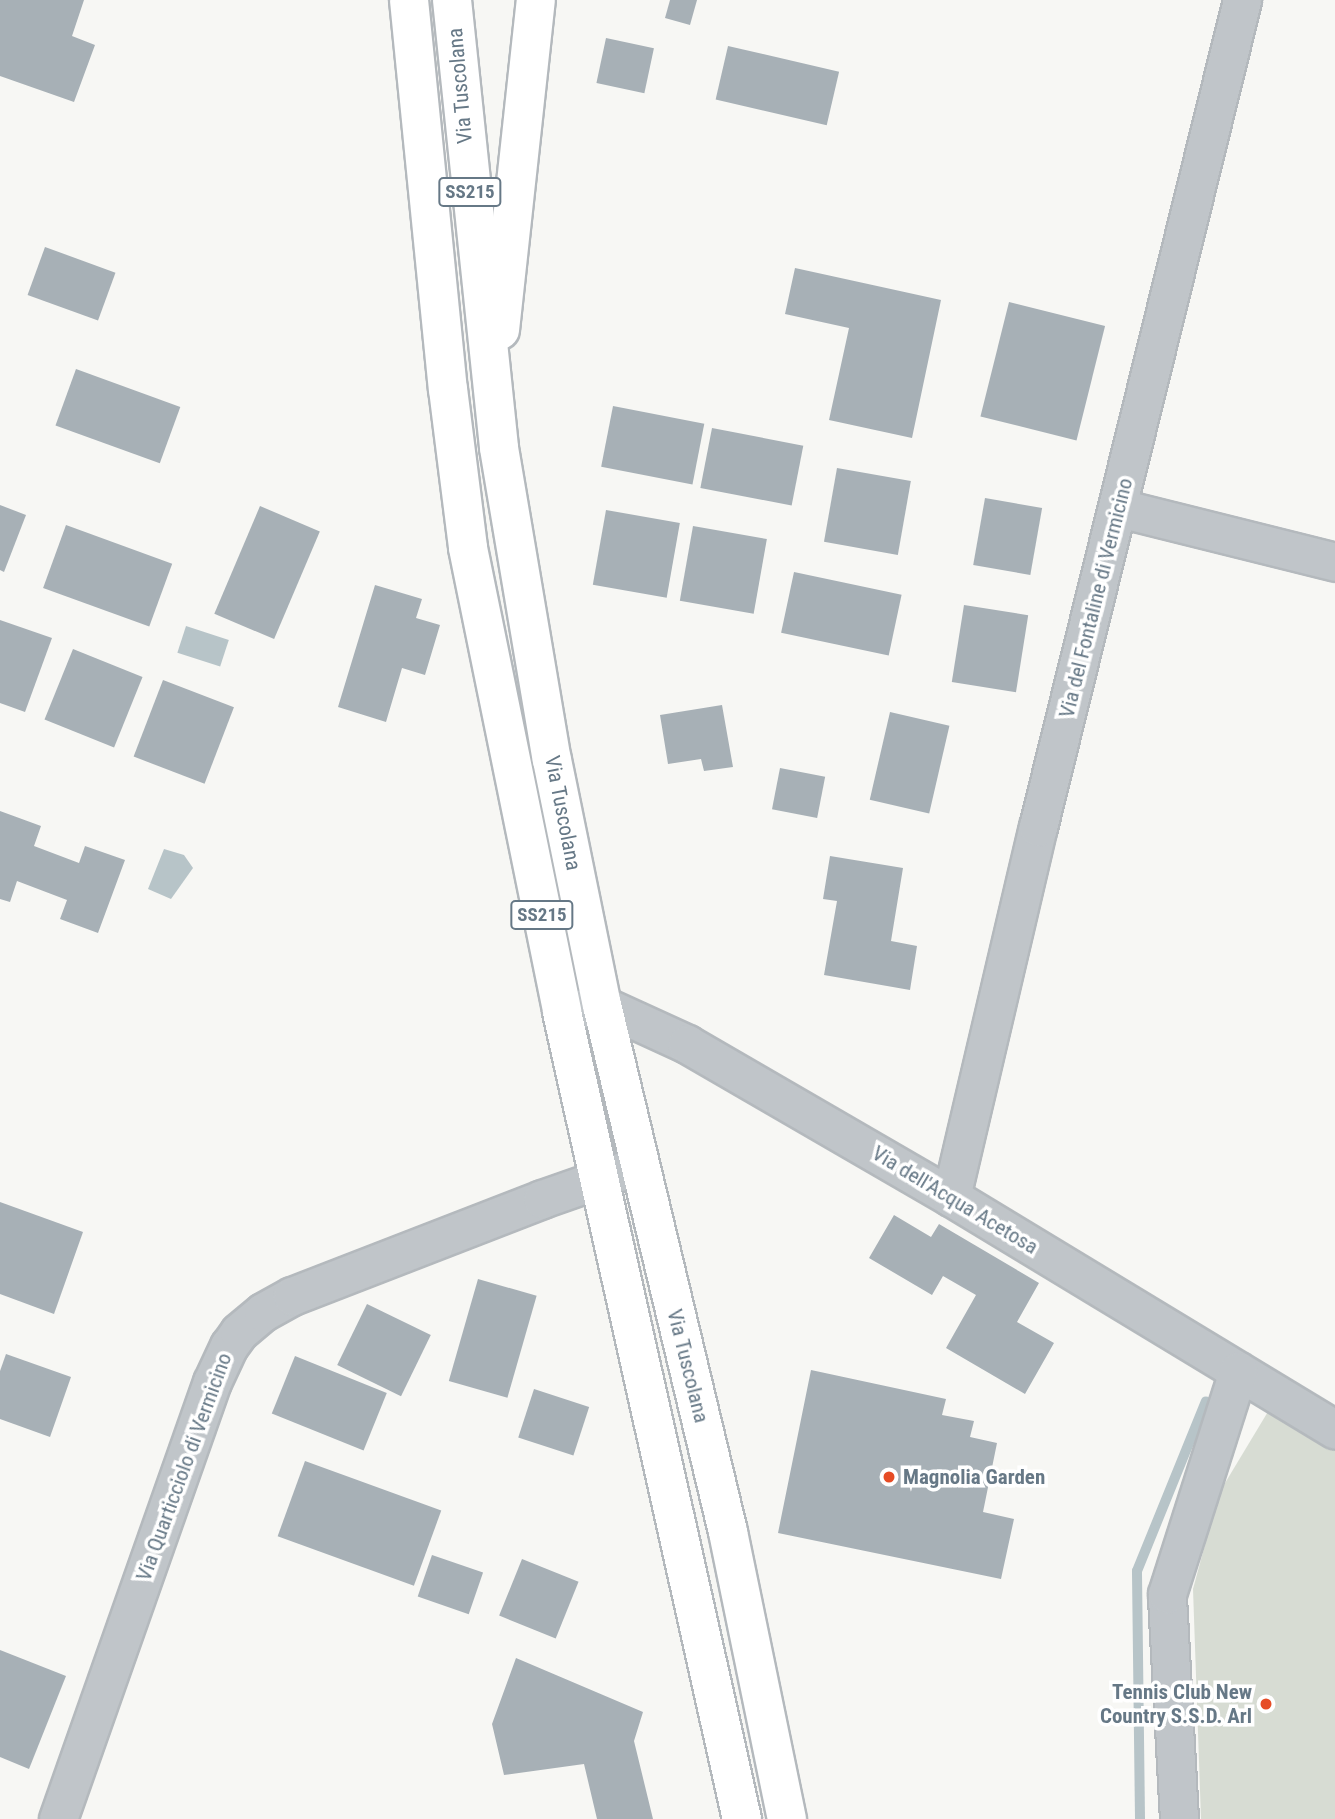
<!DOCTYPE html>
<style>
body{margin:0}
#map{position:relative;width:1335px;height:1819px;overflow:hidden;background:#f7f7f4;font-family:"Roboto Condensed",sans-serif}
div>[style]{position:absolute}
.green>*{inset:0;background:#d7dcd3}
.water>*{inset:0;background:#b7c4c8;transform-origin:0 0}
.stream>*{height:10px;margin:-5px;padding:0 5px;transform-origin:5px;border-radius:5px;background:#b7c4c8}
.building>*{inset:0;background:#a7b0b6;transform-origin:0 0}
.roads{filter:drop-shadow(2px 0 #b4b9bd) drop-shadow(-2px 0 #b4b9bd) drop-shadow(0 2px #b4b9bd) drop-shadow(0 -2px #b4b9bd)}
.minor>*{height:37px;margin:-18.5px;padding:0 18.5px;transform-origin:18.5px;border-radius:18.5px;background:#c0c5c9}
.major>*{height:38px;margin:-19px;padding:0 19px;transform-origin:19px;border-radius:19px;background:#fff}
.dots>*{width:19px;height:19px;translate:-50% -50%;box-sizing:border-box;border:4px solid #fff;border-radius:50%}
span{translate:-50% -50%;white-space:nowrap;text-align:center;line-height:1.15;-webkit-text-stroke:7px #fff;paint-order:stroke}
.shield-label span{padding:2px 5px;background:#fff;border:2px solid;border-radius:5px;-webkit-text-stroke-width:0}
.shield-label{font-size:19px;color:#667886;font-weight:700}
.street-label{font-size:21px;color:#667886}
.poi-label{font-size:21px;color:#667886;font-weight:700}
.left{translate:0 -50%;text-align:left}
.right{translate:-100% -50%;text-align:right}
</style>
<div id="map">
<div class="green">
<div style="clip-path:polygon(1269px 1410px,1335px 1450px,1335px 1819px,1201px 1819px,1193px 1589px,1219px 1493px)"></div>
</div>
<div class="water">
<div style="left:186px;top:626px;width:45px;height:28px;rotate:18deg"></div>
<div style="clip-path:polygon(164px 849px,184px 855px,193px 868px,171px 899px,148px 889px)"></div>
</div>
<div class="stream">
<div style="left:1140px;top:1819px;width:248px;rotate:-90.7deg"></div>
<div style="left:1137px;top:1571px;width:183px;rotate:-67.9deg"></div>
</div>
<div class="building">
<div style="clip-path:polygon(0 0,84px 0,72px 36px,95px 45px,74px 102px,0 76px)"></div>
<div style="clip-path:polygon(670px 0,697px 0,690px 25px,665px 18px)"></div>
<div style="left:606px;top:38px;width:49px;height:46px;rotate:12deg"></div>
<div style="left:728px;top:46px;width:114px;height:55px;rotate:13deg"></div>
<div style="left:45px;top:247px;width:75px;height:51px;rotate:20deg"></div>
<div style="clip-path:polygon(795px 268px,941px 300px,912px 438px,829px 420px,849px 328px,785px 314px)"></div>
<div style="left:1009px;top:302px;width:99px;height:118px;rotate:14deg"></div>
<div style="left:76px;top:369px;width:111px;height:60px;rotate:20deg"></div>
<div style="left:613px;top:406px;width:93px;height:62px;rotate:11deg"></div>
<div style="left:712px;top:428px;width:93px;height:61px;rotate:11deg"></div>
<div style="left:837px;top:468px;width:75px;height:75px;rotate:10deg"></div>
<div style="left:985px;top:498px;width:58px;height:68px;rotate:10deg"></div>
<div style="clip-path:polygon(0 505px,26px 515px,4px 572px,0 570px)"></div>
<div style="left:260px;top:506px;width:65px;height:117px;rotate:23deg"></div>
<div style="left:606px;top:510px;width:75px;height:76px;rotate:10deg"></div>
<div style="left:66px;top:525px;width:113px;height:67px;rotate:20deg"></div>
<div style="left:693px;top:526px;width:75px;height:76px;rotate:10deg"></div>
<div style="left:794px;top:572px;width:110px;height:62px;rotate:12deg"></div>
<div style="clip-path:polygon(375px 585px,422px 599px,416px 618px,440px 625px,425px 675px,402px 668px,386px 722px,338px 707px)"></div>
<div style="left:964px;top:605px;width:65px;height:78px;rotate:9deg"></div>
<div style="clip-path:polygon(0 620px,52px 638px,25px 712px,0 703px)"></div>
<div style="left:73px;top:649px;width:75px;height:76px;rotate:22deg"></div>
<div style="left:163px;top:680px;width:76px;height:82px;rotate:21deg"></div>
<div style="clip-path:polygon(722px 705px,733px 767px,704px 771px,701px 759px,668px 764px,660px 715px)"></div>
<div style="left:890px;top:712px;width:61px;height:90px;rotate:13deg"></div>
<div style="left:780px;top:768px;width:46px;height:42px;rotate:11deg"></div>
<div style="clip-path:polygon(0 811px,41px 826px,34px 846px,79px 863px,85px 846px,125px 860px,98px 933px,60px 919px,67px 900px,17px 881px,10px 902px,0 899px)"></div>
<div style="clip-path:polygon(830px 856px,903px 868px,891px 941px,917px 946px,910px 990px,824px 975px,837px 901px,823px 899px)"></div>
<div style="clip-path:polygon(0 1202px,83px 1232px,54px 1314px,0 1294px)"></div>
<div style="clip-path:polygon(894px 1215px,931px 1237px,939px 1224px,1039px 1283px,1017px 1322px,1054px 1343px,1025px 1394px,946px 1348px,976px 1295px,943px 1276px,932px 1295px,869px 1258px)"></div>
<div style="left:478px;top:1279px;width:61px;height:106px;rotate:16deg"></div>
<div style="left:367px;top:1304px;width:71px;height:68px;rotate:26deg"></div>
<div style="clip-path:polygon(6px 1354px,71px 1377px,50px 1437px,0 1419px,0 1371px)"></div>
<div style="left:295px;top:1356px;width:99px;height:62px;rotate:22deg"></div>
<div style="clip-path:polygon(811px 1370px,946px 1399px,942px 1415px,974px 1421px,970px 1437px,997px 1443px,983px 1512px,1014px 1519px,1001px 1579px,778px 1533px)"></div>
<div style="left:534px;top:1389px;width:58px;height:51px;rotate:18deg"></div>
<div style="left:305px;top:1461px;width:145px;height:80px;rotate:20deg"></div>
<div style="left:432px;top:1555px;width:54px;height:44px;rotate:19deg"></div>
<div style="left:522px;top:1559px;width:61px;height:61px;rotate:22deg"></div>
<div style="clip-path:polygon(0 1650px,66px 1676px,29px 1769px,0 1757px)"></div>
<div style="clip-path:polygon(516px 1658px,643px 1712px,634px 1741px,653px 1819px,597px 1819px,584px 1764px,504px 1775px,492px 1724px)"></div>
</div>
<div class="roads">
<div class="minor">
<div style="left:1119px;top:508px;width:223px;rotate:14deg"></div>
<div style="left:562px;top:1012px;width:41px;rotate:-9.9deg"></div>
<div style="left:602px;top:1005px;width:94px;rotate:24.6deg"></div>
<div style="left:687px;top:1044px;width:305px;rotate:30.1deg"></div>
<div style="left:951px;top:1197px;width:449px;rotate:31.2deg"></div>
<div style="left:951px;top:1197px;width:380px;rotate:-76.8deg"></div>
<div style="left:1038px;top:827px;width:852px;rotate:-76.14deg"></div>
<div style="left:58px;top:1819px;width:463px;rotate:-70.6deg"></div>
<div style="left:212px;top:1382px;width:40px;rotate:-65deg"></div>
<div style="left:229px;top:1346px;width:17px;rotate:-54deg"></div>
<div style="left:239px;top:1332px;width:31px;rotate:-40deg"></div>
<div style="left:263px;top:1312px;width:33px;rotate:-29deg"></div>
<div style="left:292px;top:1296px;width:268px;rotate:-21.2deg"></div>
<div style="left:542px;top:1199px;width:103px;rotate:-19.3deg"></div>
<div style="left:1179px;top:1819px;width:225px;rotate:-93.1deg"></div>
<div style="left:1167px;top:1594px;width:234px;rotate:-72.3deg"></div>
</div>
<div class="major">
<div style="left:409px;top:0;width:391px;rotate:84.3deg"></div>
<div style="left:448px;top:389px;width:160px;rotate:82.8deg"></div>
<div style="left:468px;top:548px;width:473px;rotate:78.5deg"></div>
<div style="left:562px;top:1012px;width:827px;rotate:77.43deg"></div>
<div style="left:452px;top:0;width:450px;rotate:84deg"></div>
<div style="left:499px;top:448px;width:316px;rotate:80.4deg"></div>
<div style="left:552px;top:760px;width:250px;rotate:78.5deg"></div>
<div style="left:602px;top:1005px;width:542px;rotate:76.55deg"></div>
<div style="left:728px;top:1532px;width:293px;rotate:78.4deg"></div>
<div style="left:500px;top:330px;width:332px;rotate:-83.8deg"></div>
</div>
</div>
<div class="dots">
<div style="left:889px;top:1477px;background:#e64c25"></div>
<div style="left:1266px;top:1704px;background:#e64c25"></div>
</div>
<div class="shield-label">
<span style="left:470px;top:192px">SS215</span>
<span style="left:542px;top:915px">SS215</span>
</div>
<div class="street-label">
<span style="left:460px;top:86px;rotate:-95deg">Via Tuscolana</span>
<span style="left:1096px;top:598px;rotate:-76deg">Via del Fontaline di Vermicino</span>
<span style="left:563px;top:813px;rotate:79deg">Via Tuscolana</span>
<span style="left:955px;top:1200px;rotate:31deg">Via dell'Acqua Acetosa</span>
<span style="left:688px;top:1366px;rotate:76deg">Via Tuscolana</span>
<span style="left:184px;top:1467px;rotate:-70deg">Via Quarticciolo di Vermicino</span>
</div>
<div class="poi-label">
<span class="left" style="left:903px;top:1477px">Magnolia Garden</span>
<span class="right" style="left:1252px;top:1704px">Tennis Club New<br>Country S.S.D. Arl</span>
</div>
</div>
